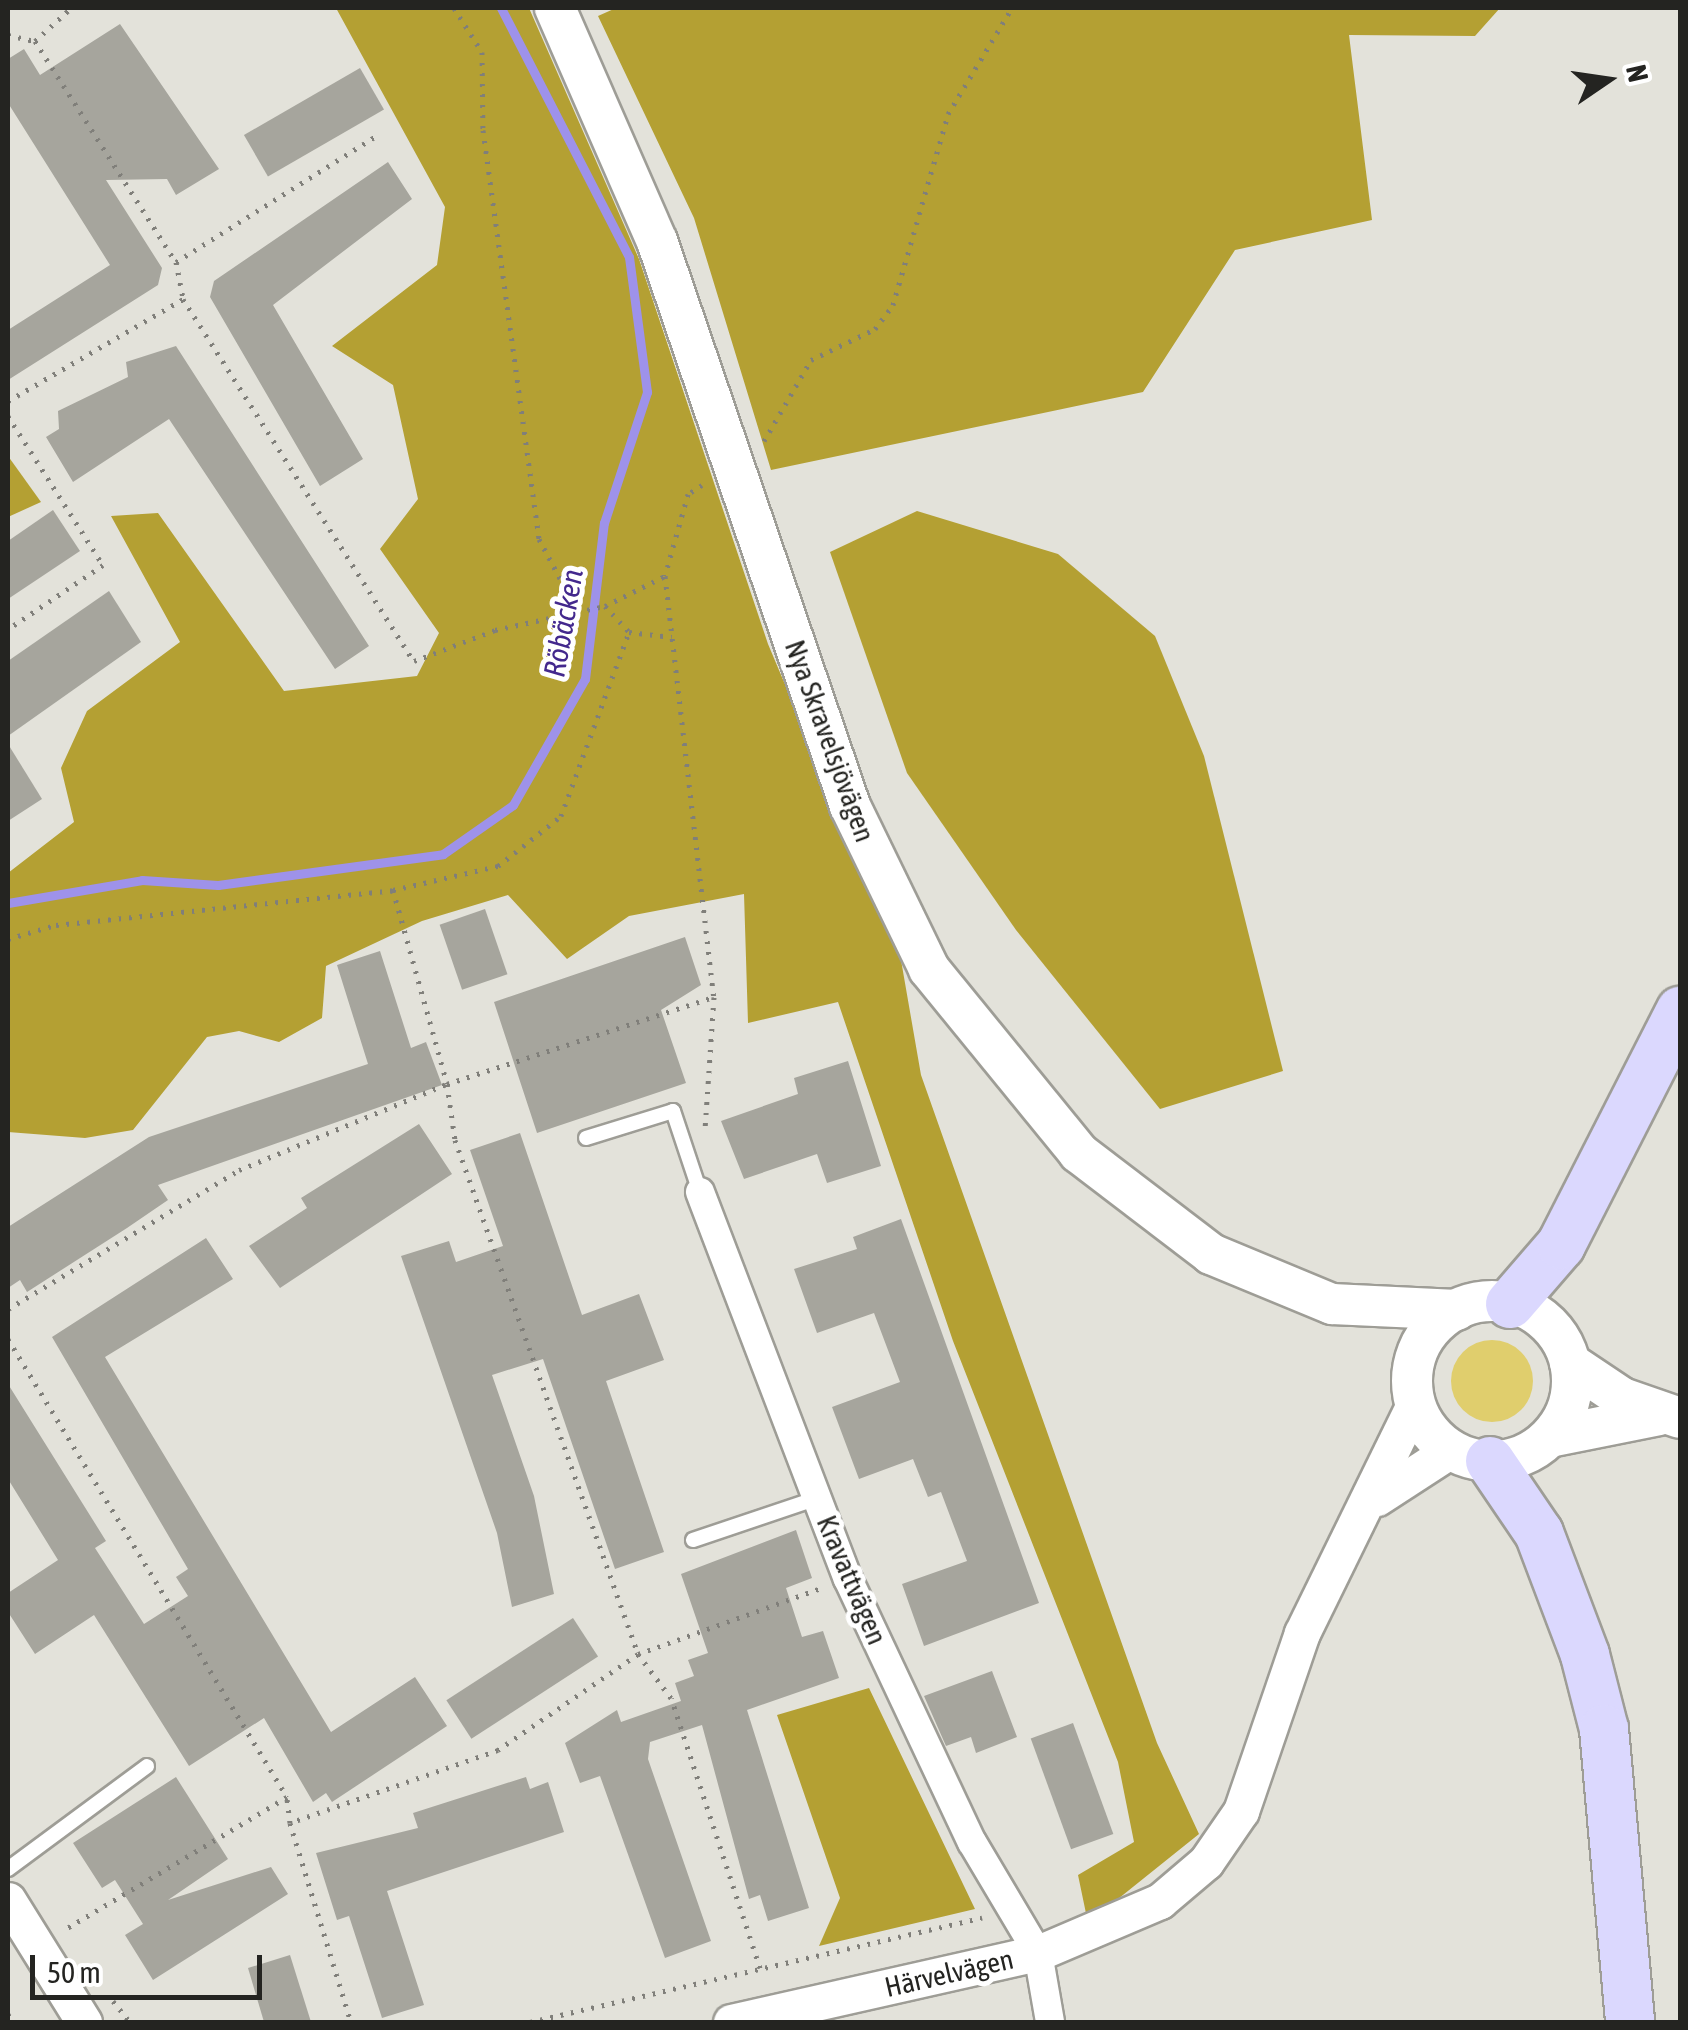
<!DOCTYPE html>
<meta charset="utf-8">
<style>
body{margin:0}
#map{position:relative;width:1688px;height:2030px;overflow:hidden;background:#e3e2da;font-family:"Asap Condensed",sans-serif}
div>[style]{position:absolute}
.green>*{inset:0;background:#e0ce6d}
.round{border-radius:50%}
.forest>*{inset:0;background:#b4a033}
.stream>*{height:9px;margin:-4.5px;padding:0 4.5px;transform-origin:4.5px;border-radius:4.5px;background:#9e92ea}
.building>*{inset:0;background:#a6a59d;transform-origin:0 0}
.path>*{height:5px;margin-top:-2.5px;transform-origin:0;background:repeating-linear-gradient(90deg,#807f7a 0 2.5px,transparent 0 10.5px)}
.roads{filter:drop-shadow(2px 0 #9e9d96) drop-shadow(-2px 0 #9e9d96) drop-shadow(0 2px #9e9d96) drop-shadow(0 -2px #9e9d96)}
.service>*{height:14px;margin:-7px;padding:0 7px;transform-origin:7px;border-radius:7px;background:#fff}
.minor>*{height:28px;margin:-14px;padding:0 14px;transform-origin:14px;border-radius:14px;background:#fff}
.tertiary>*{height:35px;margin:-17.5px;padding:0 17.5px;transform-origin:17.5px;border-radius:17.5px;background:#fff}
.secondary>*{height:40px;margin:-20px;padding:0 20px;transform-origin:20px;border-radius:20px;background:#fff}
.secondary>.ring{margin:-20px;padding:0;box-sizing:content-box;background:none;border:40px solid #fff;border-radius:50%}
.trunk>*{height:48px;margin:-24px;padding:0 24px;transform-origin:24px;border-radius:24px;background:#dbd8fe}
span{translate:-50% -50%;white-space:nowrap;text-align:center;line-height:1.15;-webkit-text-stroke:10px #fff;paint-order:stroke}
.street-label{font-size:28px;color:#242421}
.water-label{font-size:30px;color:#43288d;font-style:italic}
.frame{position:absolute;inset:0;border:10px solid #242421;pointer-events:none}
.north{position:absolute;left:1558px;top:30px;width:100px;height:100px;-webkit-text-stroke:8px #fff;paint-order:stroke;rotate:77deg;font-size:28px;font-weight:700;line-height:40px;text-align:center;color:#242421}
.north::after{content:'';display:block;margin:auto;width:35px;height:45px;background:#242421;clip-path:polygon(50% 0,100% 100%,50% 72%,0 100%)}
.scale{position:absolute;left:30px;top:1955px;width:232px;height:45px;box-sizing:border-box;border:5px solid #242421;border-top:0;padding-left:12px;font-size:30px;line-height:35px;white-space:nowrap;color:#242421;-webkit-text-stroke:8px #fff;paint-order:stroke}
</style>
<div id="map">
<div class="green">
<div class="round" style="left:1451px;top:1340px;width:82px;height:82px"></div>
</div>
<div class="forest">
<div style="clip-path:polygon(336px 8px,529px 8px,639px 259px,768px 644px,901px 960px,921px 1075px,1157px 1743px,1199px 1834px,1088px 1923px,1078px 1875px,1134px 1842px,1118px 1762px,953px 1341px,838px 1002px,748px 1023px,744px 894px,629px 916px,567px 959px,508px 895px,422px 921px,326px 966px,322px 1018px,279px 1042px,239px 1031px,207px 1037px,133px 1130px,85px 1138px,8px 1132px,8px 873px,74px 822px,61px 768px,87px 711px,180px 642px,111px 516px,158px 513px,284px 691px,417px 676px,439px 633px,380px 549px,418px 499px,393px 385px,332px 346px,437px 265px,445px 207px)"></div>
<div style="clip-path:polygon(616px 8px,1500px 8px,1475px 36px,1349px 35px,1372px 220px,1235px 250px,1143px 392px,771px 470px,694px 218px,598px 16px)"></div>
<div style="clip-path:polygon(8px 456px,41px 502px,8px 517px)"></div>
<div style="clip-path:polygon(917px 511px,1058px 554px,1155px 636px,1204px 756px,1283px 1071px,1160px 1109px,1016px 930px,907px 773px,830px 552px)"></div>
<div style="clip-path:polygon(869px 1688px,975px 1909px,819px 1946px,840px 1898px,777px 1715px)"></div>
</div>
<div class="stream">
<div style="left:8px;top:903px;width:136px;rotate:-9.7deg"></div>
<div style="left:142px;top:880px;width:76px;rotate:3.8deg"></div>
<div style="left:218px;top:885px;width:227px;rotate:-7.8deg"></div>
<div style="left:443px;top:854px;width:85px;rotate:-35deg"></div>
<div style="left:513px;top:805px;width:145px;rotate:-60.3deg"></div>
<div style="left:585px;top:679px;width:157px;rotate:-83.1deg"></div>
<div style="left:604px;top:523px;width:138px;rotate:-71.8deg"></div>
<div style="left:647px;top:392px;width:136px;rotate:-97.6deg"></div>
<div style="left:629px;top:257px;width:280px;rotate:-117.2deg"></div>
</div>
<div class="building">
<div style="clip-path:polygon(120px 24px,219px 169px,176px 195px,167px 179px,106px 180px,162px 268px,158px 285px,8px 380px,8px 330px,110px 265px,8px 103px,8px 59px,24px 49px,40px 75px)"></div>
<div style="left:360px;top:68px;width:48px;height:134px;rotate:60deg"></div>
<div style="clip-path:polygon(388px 162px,412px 199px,273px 305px,363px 459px,320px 486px,210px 297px,214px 281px)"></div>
<div style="clip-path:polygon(176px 346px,369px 646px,335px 669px,169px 419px,73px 482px,46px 437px,59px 429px,58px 411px,128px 377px,126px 362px)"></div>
<div style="clip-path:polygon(53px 510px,80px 551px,8px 599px,8px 541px)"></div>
<div style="clip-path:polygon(109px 591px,141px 642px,8px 736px,8px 661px)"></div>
<div style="clip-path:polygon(8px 744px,42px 799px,8px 821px)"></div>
<div style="left:485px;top:909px;width:69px;height:48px;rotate:71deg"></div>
<div style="clip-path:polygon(685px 937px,701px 985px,661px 1010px,686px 1083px,537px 1133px,494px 1002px)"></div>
<div style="clip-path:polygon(380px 951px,411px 1048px,426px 1042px,442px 1085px,158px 1185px,168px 1200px,127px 1228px,27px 1292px,20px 1280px,8px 1288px,8px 1227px,149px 1137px,368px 1064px,337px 965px)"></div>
<div style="clip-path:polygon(848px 1061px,881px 1166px,827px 1183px,817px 1154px,744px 1179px,721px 1121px,798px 1094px,794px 1078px)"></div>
<div style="clip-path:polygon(419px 1124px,452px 1174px,280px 1288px,249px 1246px,307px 1208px,301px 1198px)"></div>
<div style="clip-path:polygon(520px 1133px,582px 1315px,639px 1294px,664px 1360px,606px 1381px,664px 1552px,615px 1569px,543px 1359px,492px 1375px,534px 1496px,554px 1594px,512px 1607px,497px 1533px,401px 1256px,449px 1241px,456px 1262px,503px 1246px,470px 1150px)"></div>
<div style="clip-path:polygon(901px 1219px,1039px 1603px,924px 1646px,902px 1584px,967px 1561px,941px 1492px,928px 1497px,913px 1459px,859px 1479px,832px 1407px,900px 1382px,874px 1313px,817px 1333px,794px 1269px,857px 1249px,853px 1237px)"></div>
<div style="clip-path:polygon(206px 1238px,233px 1279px,105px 1357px,331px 1732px,415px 1677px,447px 1726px,332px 1802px,326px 1793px,313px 1802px,264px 1718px,189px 1766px,94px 1615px,35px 1654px,8px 1612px,8px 1593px,58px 1560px,8px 1479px,8px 1384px,106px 1541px,95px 1548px,144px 1624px,188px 1596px,176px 1577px,188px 1569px,52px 1337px)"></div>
<div style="clip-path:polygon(796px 1530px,812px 1578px,786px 1588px,802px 1637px,823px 1631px,839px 1678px,747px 1710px,809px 1908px,768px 1921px,760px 1895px,749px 1899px,702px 1725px,650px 1742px,648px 1759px,711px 1941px,665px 1958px,600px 1776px,580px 1783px,565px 1743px,617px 1710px,621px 1722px,681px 1701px,675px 1683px,694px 1676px,688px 1660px,708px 1653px,681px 1574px)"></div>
<div style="left:573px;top:1618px;width:46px;height:151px;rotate:57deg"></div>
<div style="clip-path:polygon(992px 1671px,1017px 1737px,976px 1753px,971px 1737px,946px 1746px,924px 1696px)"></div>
<div style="left:1073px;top:1723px;width:118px;height:45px;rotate:70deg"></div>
<div style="clip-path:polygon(176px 1777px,228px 1859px,168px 1900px,271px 1867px,288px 1894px,153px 1980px,125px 1935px,143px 1924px,115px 1880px,102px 1888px,73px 1843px)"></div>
<div style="clip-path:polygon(526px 1777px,530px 1789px,548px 1782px,564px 1832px,387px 1891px,424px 2005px,382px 2018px,349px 1916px,337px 1920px,316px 1853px,418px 1828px,413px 1813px)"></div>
<div style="clip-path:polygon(290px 1955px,311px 2022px,264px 2022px,248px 1968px)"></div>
</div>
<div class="path">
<div style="left:454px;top:8px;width:52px;rotate:57.5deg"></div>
<div style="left:482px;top:52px;width:78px;rotate:89.3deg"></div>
<div style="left:483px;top:130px;width:413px;rotate:82.2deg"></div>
<div style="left:539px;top:539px;width:83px;rotate:61.9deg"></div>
<div style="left:8px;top:35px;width:28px;rotate:13deg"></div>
<div style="left:35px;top:41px;width:262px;rotate:57.5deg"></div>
<div style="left:176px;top:262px;width:38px;rotate:79deg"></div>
<div style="left:183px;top:299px;width:429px;rotate:57.5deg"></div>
<div style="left:414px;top:661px;width:87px;rotate:-20.9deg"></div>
<div style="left:495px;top:630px;width:113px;rotate:-12.3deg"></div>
<div style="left:605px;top:606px;width:67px;rotate:-26.6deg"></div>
<div style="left:35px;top:41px;width:49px;rotate:-42.5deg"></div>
<div style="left:176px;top:262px;width:240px;rotate:-32.2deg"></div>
<div style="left:8px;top:401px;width:203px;rotate:-30.2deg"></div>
<div style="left:8px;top:416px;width:177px;rotate:57.5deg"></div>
<div style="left:103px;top:565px;width:115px;rotate:146deg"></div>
<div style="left:764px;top:441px;width:94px;rotate:-59.9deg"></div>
<div style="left:811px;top:360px;width:71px;rotate:-25.8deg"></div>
<div style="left:875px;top:329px;width:30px;rotate:-53deg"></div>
<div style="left:893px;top:305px;width:199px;rotate:-73.9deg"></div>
<div style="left:948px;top:114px;width:124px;rotate:-58.9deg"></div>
<div style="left:702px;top:485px;width:17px;rotate:147deg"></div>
<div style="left:688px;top:494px;width:85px;rotate:105.7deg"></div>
<div style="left:665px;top:576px;width:424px;rotate:83.4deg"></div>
<div style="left:714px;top:997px;width:133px;rotate:93.9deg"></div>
<div style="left:605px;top:606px;width:35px;rotate:47deg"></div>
<div style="left:629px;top:632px;width:43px;rotate:6.6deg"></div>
<div style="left:393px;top:890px;width:201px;rotate:74.4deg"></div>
<div style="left:447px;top:1084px;width:280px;rotate:-18.1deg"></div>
<div style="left:8px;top:939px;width:50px;rotate:-16.3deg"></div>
<div style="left:56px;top:925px;width:339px;rotate:-5.9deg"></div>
<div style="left:393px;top:890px;width:108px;rotate:-12.9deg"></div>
<div style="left:498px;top:866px;width:80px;rotate:-38.4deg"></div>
<div style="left:561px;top:816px;width:196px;rotate:-69.7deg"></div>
<div style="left:8px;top:1309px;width:270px;rotate:-31deg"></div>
<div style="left:239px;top:1170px;width:225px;rotate:-22.5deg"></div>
<div style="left:447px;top:1084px;width:57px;rotate:81.9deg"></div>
<div style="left:455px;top:1140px;width:546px;rotate:70.4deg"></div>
<div style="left:638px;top:1654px;width:170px;rotate:145.6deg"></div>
<div style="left:498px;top:1750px;width:220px;rotate:160.7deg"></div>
<div style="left:290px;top:1823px;width:26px;rotate:-97deg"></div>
<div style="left:287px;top:1797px;width:262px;rotate:149.2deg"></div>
<div style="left:8px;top:1339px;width:536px;rotate:58.65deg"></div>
<div style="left:290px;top:1823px;width:208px;rotate:73deg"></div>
<div style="left:760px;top:1968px;width:284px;rotate:-108.2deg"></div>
<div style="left:671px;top:1698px;width:55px;rotate:-126.9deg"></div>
<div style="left:638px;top:1654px;width:195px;rotate:-19.8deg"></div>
<div style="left:113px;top:2001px;width:27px;rotate:51deg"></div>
<div style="left:8px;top:2014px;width:9px;rotate:58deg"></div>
<div style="left:530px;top:2022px;width:464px;rotate:-13deg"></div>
</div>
<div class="roads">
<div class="service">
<div style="left:586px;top:1138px;width:91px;rotate:-17.2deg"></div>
<div style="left:673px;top:1111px;width:85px;rotate:71.6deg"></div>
<div style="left:693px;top:1540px;width:132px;rotate:-18.6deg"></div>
<div style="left:8px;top:1869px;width:173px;rotate:-36.5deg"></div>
</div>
<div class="minor">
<div style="left:700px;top:1192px;width:414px;rotate:69.1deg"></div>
<div style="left:848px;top:1579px;width:291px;rotate:64.8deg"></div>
<div style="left:972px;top:1842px;width:129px;rotate:59.3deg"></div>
<div style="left:1038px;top:1953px;width:70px;rotate:80.1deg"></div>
</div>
<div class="tertiary">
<div style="left:1377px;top:1498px;width:88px;rotate:-33deg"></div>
<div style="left:8px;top:1900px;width:144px;rotate:58.1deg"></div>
<div style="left:731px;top:2022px;width:315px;rotate:-12.7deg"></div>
<div style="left:1038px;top:1953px;width:133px;rotate:-23.1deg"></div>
<div style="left:1160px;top:1901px;width:60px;rotate:-40.3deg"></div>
<div style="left:1206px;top:1862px;width:62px;rotate:-55.5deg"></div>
<div style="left:1241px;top:1811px;width:188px;rotate:-71.1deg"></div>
<div style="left:1302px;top:1633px;width:257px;rotate:-63.9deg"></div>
</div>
<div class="secondary">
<div style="left:555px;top:8px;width:254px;rotate:66.4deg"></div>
<div style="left:657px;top:241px;width:597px;rotate:71.14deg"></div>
<div style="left:850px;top:806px;width:181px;rotate:64.1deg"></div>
<div style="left:929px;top:969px;width:237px;rotate:50.8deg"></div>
<div style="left:1079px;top:1153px;width:166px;rotate:37.4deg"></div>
<div style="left:1211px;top:1254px;width:131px;rotate:22.5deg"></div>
<div style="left:1332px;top:1304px;width:125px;rotate:2.7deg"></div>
<div class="ring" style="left:1412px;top:1301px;width:120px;height:120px"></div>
<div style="left:1570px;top:1363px;width:63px;rotate:33.9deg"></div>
<div style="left:1622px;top:1398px;width:61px;rotate:19deg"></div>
<div style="left:1550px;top:1437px;width:111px;rotate:-11.4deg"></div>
</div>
<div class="trunk">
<div style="left:1510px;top:1304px;width:78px;rotate:-49.2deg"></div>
<div style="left:1561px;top:1245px;width:263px;rotate:-63deg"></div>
<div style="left:1490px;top:1461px;width:87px;rotate:55.8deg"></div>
<div style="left:1539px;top:1533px;width:130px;rotate:69.3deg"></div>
<div style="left:1585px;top:1655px;width:76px;rotate:75.6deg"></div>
<div style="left:1604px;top:1729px;width:294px;rotate:84.9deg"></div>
</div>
</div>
<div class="street-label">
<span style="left:830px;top:741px;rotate:70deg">Nya Skravelsjövägen</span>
<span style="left:852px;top:1580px;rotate:67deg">Kravattvägen</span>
<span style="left:949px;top:1973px;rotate:-13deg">Härvelvägen</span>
</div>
<div class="water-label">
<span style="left:563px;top:623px;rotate:-80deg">Röbäcken</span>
</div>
<div class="frame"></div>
<div class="north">N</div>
<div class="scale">50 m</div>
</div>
